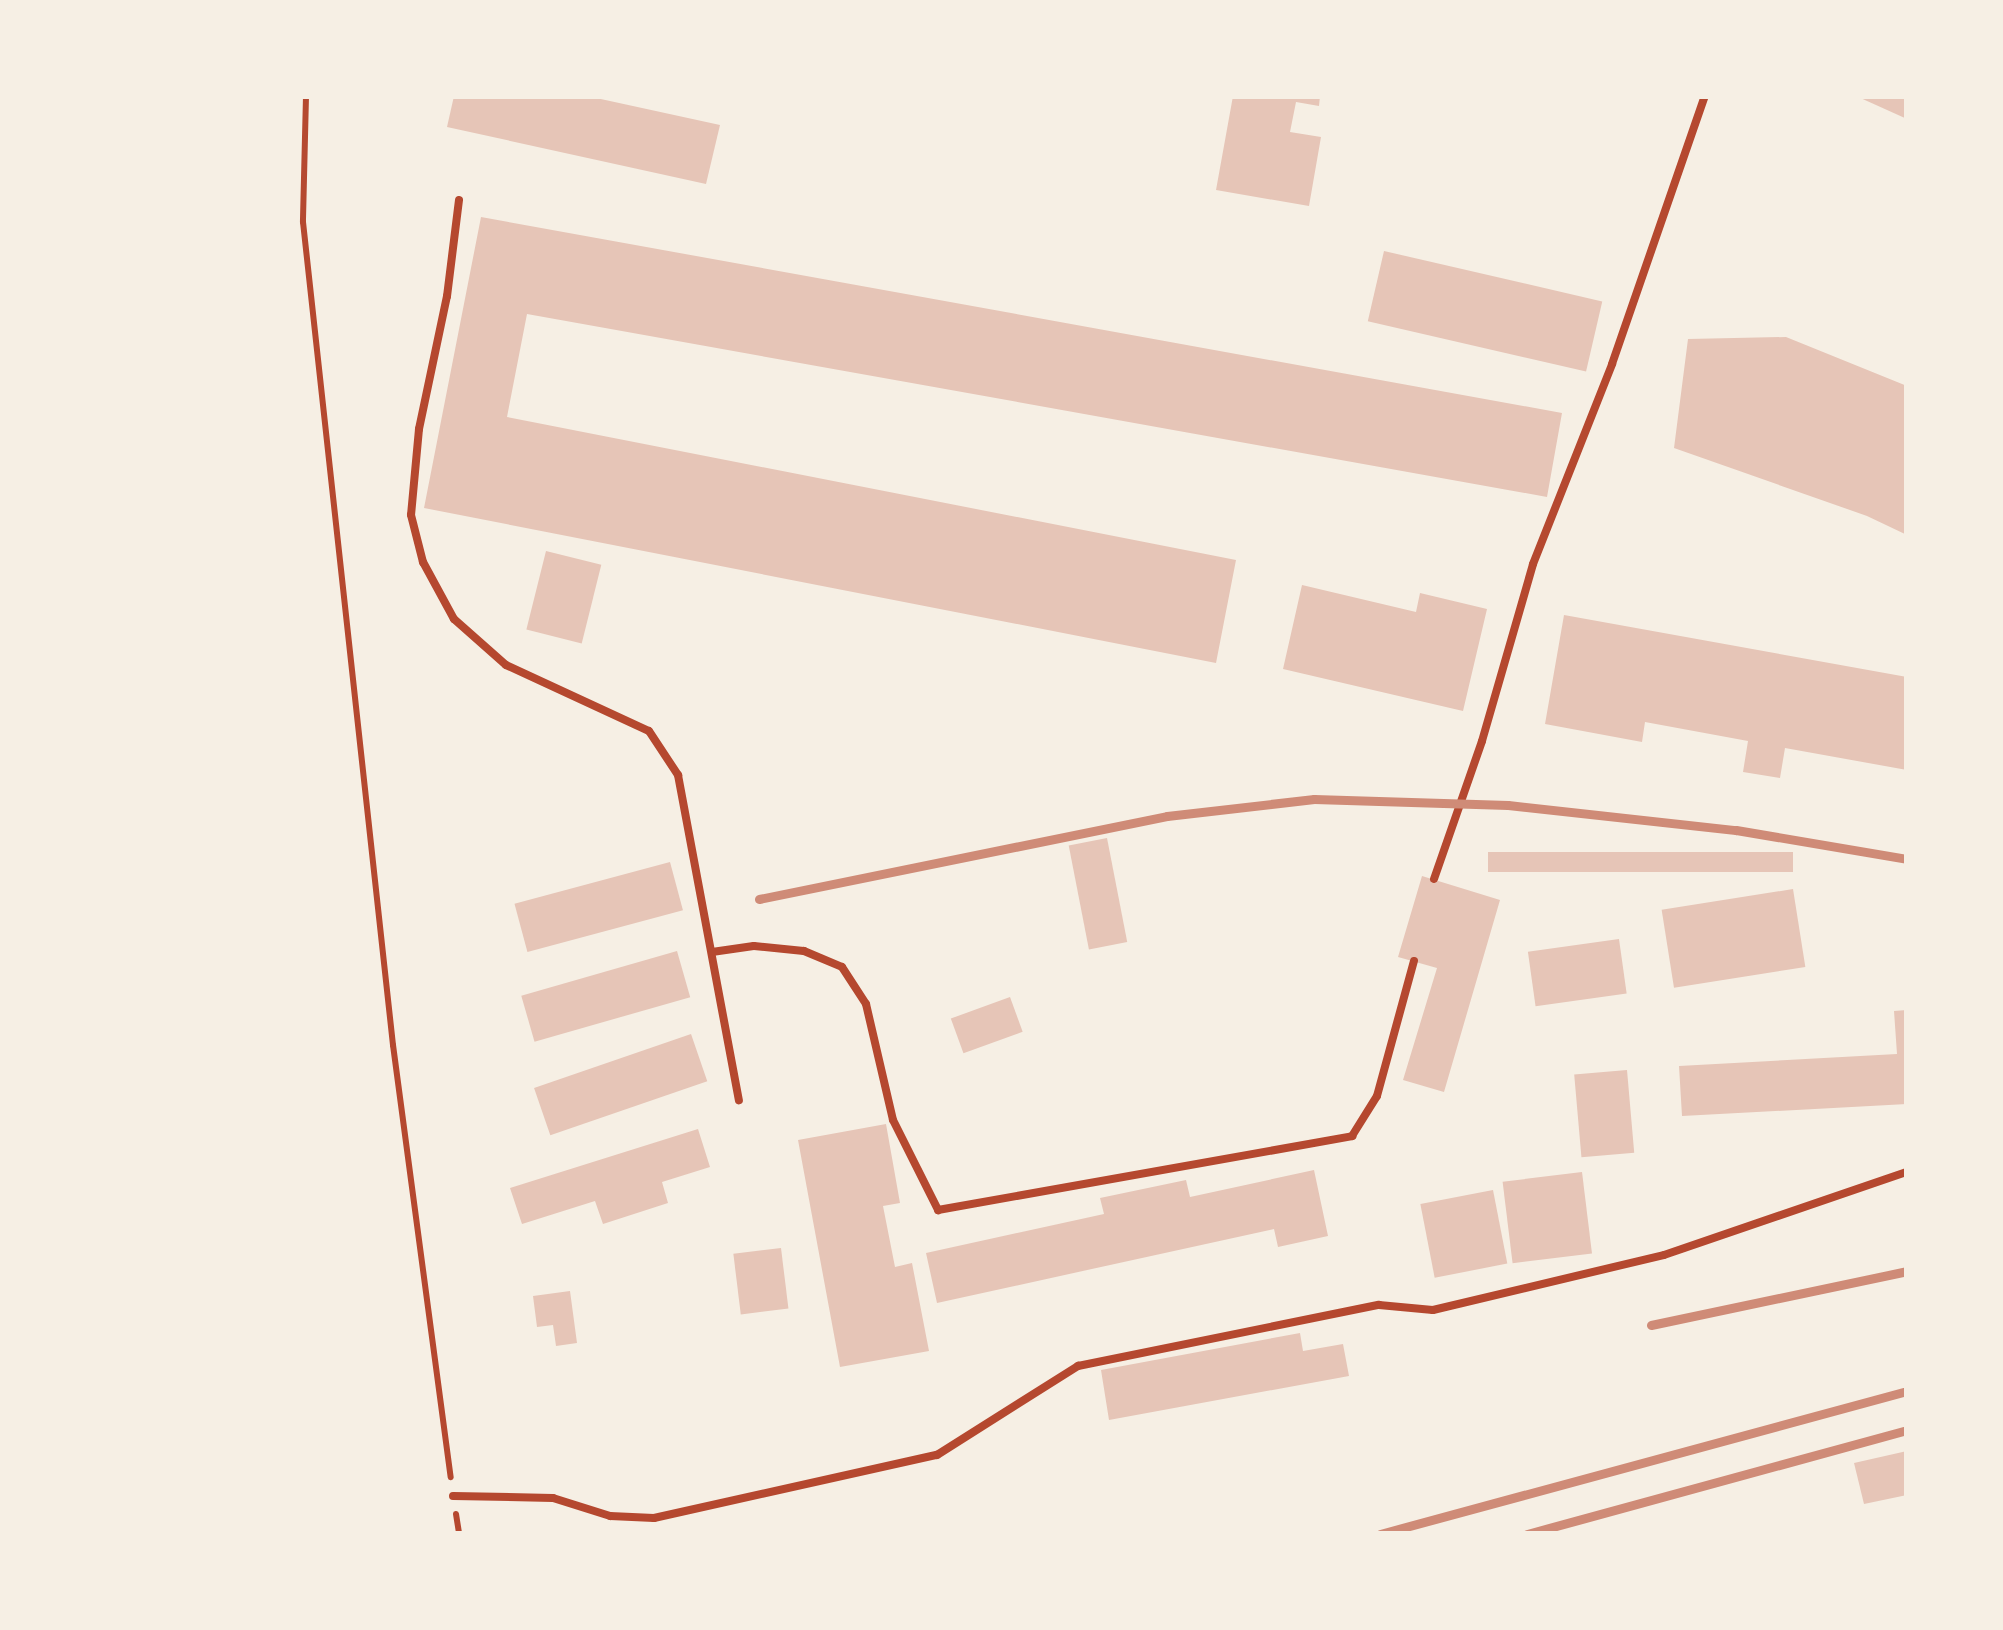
<!DOCTYPE html>
<style>
body{margin:0}
#map{position:relative;width:2003px;height:1630px;overflow:hidden;background:#f6efe4;font-family:Raleway,sans-serif}
div>[style]{position:absolute}
.building>*{inset:0;background:#e6c5b7;transform-origin:0 0}
.path>*{height:6px;margin:-3px;padding:0 3px;transform-origin:3px;border-radius:3px;background:#b5482f}
.service>*{height:8px;margin:-4px;padding:0 4px;transform-origin:4px;border-radius:4px;background:#b5482f}
.rail>*{height:9px;margin:-4.5px;padding:0 4.5px;transform-origin:4.5px;border-radius:4.5px;background:#cf8b77}
span{translate:-50% -50%;white-space:nowrap;text-align:center;line-height:1.15;-webkit-text-stroke:12px #f6efe4;paint-order:stroke}
.frame{position:absolute;inset:0;border:99px solid #f6efe4;pointer-events:none}
</style>
<div id="map">
<div class="building">
<div style="clip-path:polygon(454px 96px,587px 96px,720px 125px,706px 184px,447px 127px)"></div>
<div style="clip-path:polygon(1233px 96px,1320px 96px,1319px 106px,1296px 102px,1290px 132px,1321px 137px,1309px 206px,1216px 190px)"></div>
<div style="clip-path:polygon(1856px 96px,1907px 96px,1907px 119px)"></div>
<div style="clip-path:polygon(481px 217px,1562px 413px,1547px 497px,527px 314px,507px 417px,1236px 560px,1216px 663px,424px 508px)"></div>
<div style="left:1384px;top:251px;width:224px;height:72px;rotate:13deg"></div>
<div style="clip-path:polygon(1786px 337px,1907px 386px,1907px 535px,1867px 516px,1674px 448px,1688px 339px)"></div>
<div style="left:546px;top:551px;width:57px;height:81px;rotate:14deg"></div>
<div style="clip-path:polygon(1302px 585px,1416px 612px,1420px 593px,1487px 609px,1463px 711px,1283px 669px)"></div>
<div style="clip-path:polygon(1564px 615px,1907px 677px,1907px 770px,1785px 748px,1780px 778px,1743px 772px,1748px 741px,1645px 722px,1642px 742px,1545px 724px)"></div>
<div style="left:1107px;top:838px;width:106px;height:39px;rotate:79deg"></div>
<div style="left:1793px;top:852px;width:20px;height:305px;rotate:90deg"></div>
<div style="left:670px;top:862px;width:50px;height:161px;rotate:75deg"></div>
<div style="clip-path:polygon(1422px 876px,1500px 900px,1444px 1092px,1403px 1080px,1437px 968px,1398px 957px)"></div>
<div style="left:1793px;top:889px;width:79px;height:133px;rotate:81deg"></div>
<div style="left:1619px;top:939px;width:55px;height:92px;rotate:82deg"></div>
<div style="left:677px;top:951px;width:48px;height:162px;rotate:74deg"></div>
<div style="left:1010px;top:997px;width:37px;height:63px;rotate:70deg"></div>
<div style="clip-path:polygon(1907px 1010px,1907px 1104px,1682px 1116px,1679px 1066px,1897px 1054px,1894px 1011px)"></div>
<div style="left:691px;top:1034px;width:50px;height:166px;rotate:71deg"></div>
<div style="left:1627px;top:1070px;width:83px;height:53px;rotate:85deg"></div>
<div style="clip-path:polygon(886px 1124px,900px 1203px,883px 1206px,895px 1267px,912px 1263px,929px 1351px,840px 1367px,798px 1140px)"></div>
<div style="clip-path:polygon(698px 1129px,710px 1167px,662px 1182px,668px 1203px,603px 1224px,595px 1201px,522px 1224px,510px 1188px)"></div>
<div style="clip-path:polygon(1314px 1170px,1328px 1236px,1278px 1247px,1274px 1229px,937px 1303px,926px 1253px,1104px 1214px,1100px 1198px,1186px 1180px,1190px 1197px)"></div>
<div style="left:1582px;top:1172px;width:82px;height:80px;rotate:83deg"></div>
<div style="left:1493px;top:1190px;width:75px;height:74px;rotate:79deg"></div>
<div style="left:781px;top:1248px;width:61px;height:48px;rotate:83deg"></div>
<div style="clip-path:polygon(570px 1291px,577px 1343px,556px 1346px,553px 1325px,537px 1327px,533px 1296px)"></div>
<div style="clip-path:polygon(1300px 1333px,1303px 1351px,1343px 1344px,1349px 1376px,1109px 1420px,1101px 1370px)"></div>
<div style="clip-path:polygon(1907px 1451px,1907px 1495px,1864px 1504px,1854px 1463px)"></div>
</div>
<div class="path">
<div style="left:306px;top:96px;width:126px;rotate:91.4deg"></div>
<div style="left:303px;top:222px;width:828px;rotate:83.76deg"></div>
<div style="left:393px;top:1045px;width:436px;rotate:82.4deg"></div>
<div style="left:456px;top:1514px;width:20px;rotate:81deg"></div>
</div>
<div class="service">
<div style="left:459px;top:200px;width:97px;rotate:97.1deg"></div>
<div style="left:447px;top:296px;width:136px;rotate:101.9deg"></div>
<div style="left:419px;top:429px;width:86px;rotate:95.3deg"></div>
<div style="left:411px;top:515px;width:49px;rotate:75.7deg"></div>
<div style="left:423px;top:562px;width:65px;rotate:61.5deg"></div>
<div style="left:454px;top:619px;width:69px;rotate:41.5deg"></div>
<div style="left:506px;top:665px;width:157px;rotate:24.8deg"></div>
<div style="left:649px;top:731px;width:53px;rotate:56.6deg"></div>
<div style="left:678px;top:775px;width:331px;rotate:79.4deg"></div>
<div style="left:1434px;top:879px;width:146px;rotate:-70.8deg"></div>
<div style="left:1482px;top:741px;width:184px;rotate:-73.9deg"></div>
<div style="left:1533px;top:564px;width:215px;rotate:-68.4deg"></div>
<div style="left:1612px;top:364px;width:284px;rotate:-70.9deg"></div>
<div style="left:712px;top:952px;width:42px;rotate:-8.1deg"></div>
<div style="left:754px;top:946px;width:50px;rotate:5.7deg"></div>
<div style="left:804px;top:951px;width:41px;rotate:22.8deg"></div>
<div style="left:842px;top:967px;width:44px;rotate:57deg"></div>
<div style="left:866px;top:1004px;width:119px;rotate:76.9deg"></div>
<div style="left:893px;top:1120px;width:101px;rotate:63.4deg"></div>
<div style="left:938px;top:1210px;width:421px;rotate:-10.1deg"></div>
<div style="left:1352px;top:1136px;width:47px;rotate:-58deg"></div>
<div style="left:1377px;top:1096px;width:140px;rotate:-74.7deg"></div>
<div style="left:453px;top:1496px;width:100px;rotate:1.1deg"></div>
<div style="left:553px;top:1498px;width:60px;rotate:17.5deg"></div>
<div style="left:610px;top:1516px;width:44px;rotate:2.6deg"></div>
<div style="left:654px;top:1518px;width:290px;rotate:-12.6deg"></div>
<div style="left:937px;top:1455px;width:167px;rotate:-32.3deg"></div>
<div style="left:1078px;top:1366px;width:307px;rotate:-11.5deg"></div>
<div style="left:1379px;top:1305px;width:54px;rotate:5.3deg"></div>
<div style="left:1433px;top:1310px;width:237px;rotate:-13.4deg"></div>
<div style="left:1664px;top:1255px;width:257px;rotate:-18.9deg"></div>
</div>
<div class="rail">
<div style="left:759px;top:899px;width:416px;rotate:-11.5deg"></div>
<div style="left:1167px;top:816px;width:148px;rotate:-6.6deg"></div>
<div style="left:1314px;top:799px;width:194px;rotate:1.8deg"></div>
<div style="left:1508px;top:805px;width:229px;rotate:6.3deg"></div>
<div style="left:1736px;top:830px;width:173px;rotate:9.6deg"></div>
<div style="left:1651px;top:1325px;width:262px;rotate:-11.9deg"></div>
<div style="left:1380px;top:1534px;width:546px;rotate:-15.18deg"></div>
<div style="left:1527px;top:1534px;width:394px;rotate:-15.3deg"></div>
</div>
<div class="frame"></div>
</div>
